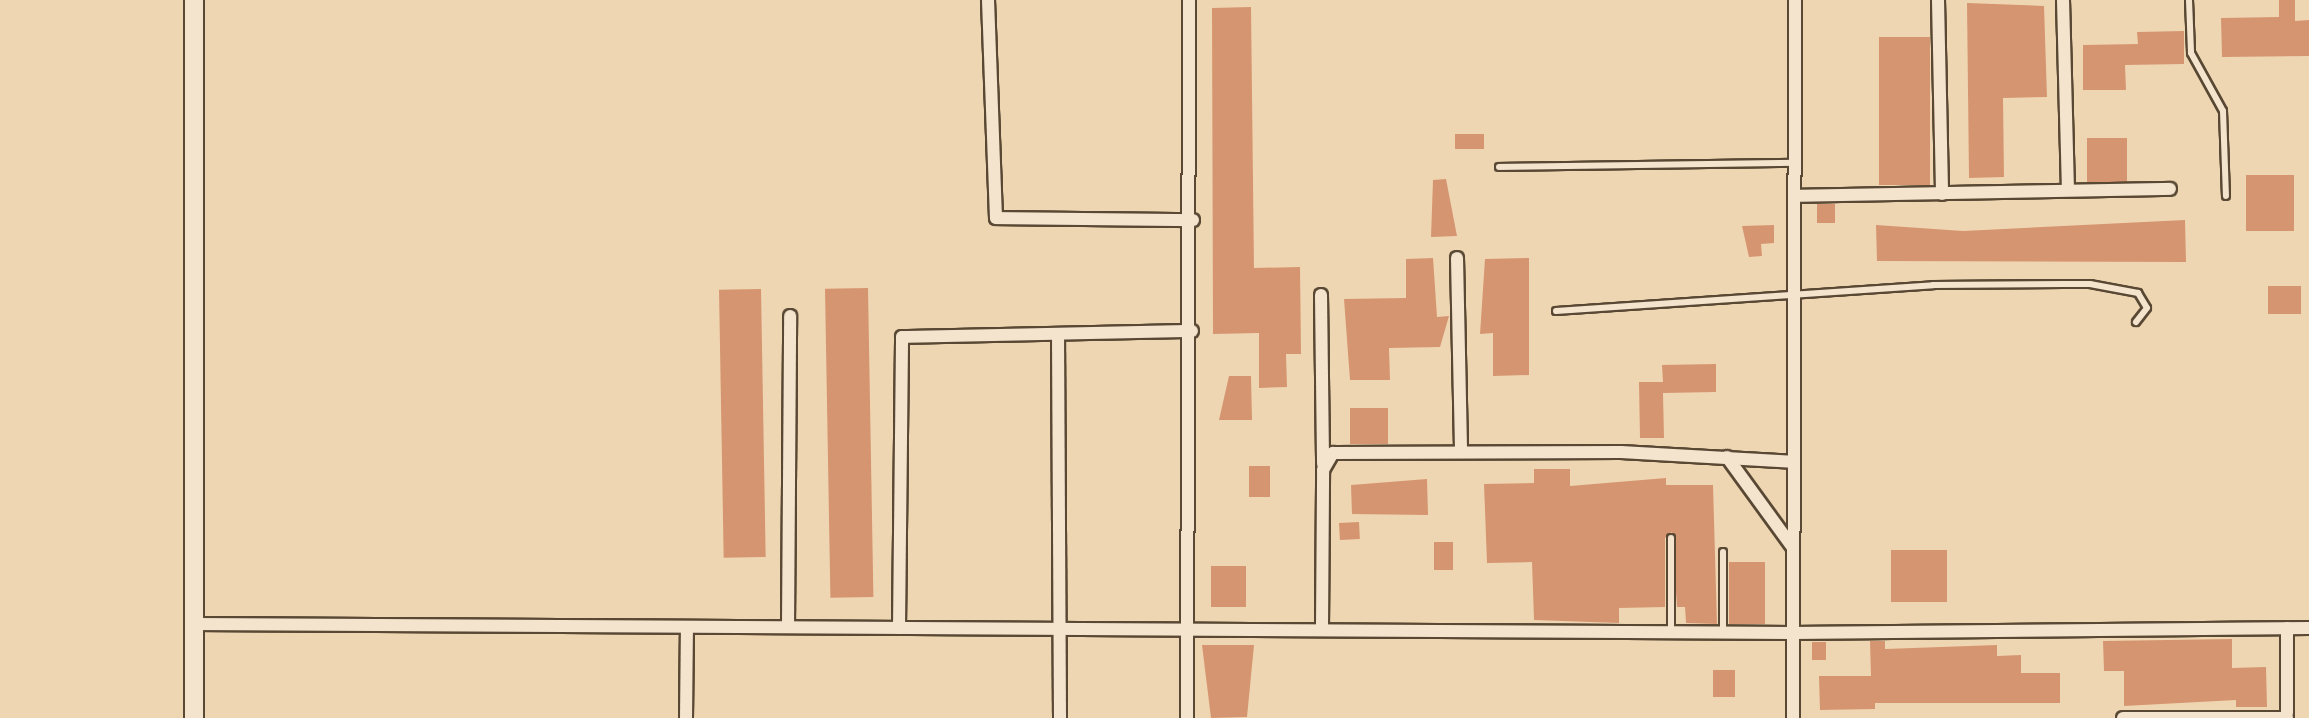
<!DOCTYPE html>
<style>
body{margin:0}
#map{position:relative;width:2309px;height:718px;overflow:hidden;background:#efd6b2;font-family:"Old Standard TT",serif}
div>[style]{position:absolute}
.building>*{inset:0;background:#d69571;transform-origin:0 0}
.roads{filter:drop-shadow(2px 0 #584834) drop-shadow(-2px 0 #584834) drop-shadow(0 2px #584834) drop-shadow(0 -2px #584834)}
.lane>*{height:6px;margin:-3px;padding:0 3px;transform-origin:3px;border-radius:3px;background:#f5e4cd}
.street>*{height:12px;margin:-6px;padding:0 6px;transform-origin:6px;border-radius:6px;background:#f5e4cd}
.secondary>*{height:18px;margin:-9px;padding:0 9px;transform-origin:9px;border-radius:9px;background:#f5e4cd}
span{translate:-50% -50%;white-space:nowrap;text-align:center;line-height:1.15;-webkit-text-stroke:7px #f5e4cd;paint-order:stroke}
</style>
<div id="map">
<div class="building">
<div style="clip-path:polygon(2279px 0,2295px 0,2295px 21px,2309px 20px,2309px 56px,2222px 57px,2221px 18px,2279px 17px)"></div>
<div style="clip-path:polygon(1967px 3px,2044px 6px,2047px 97px,2003px 98px,2004px 177px,1969px 178px)"></div>
<div style="clip-path:polygon(1251px 7px,1254px 268px,1300px 267px,1301px 354px,1286px 354px,1287px 387px,1259px 388px,1259px 333px,1213px 334px,1212px 8px)"></div>
<div style="clip-path:polygon(2184px 31px,2184px 64px,2125px 65px,2126px 90px,2083px 90px,2083px 45px,2138px 44px,2137px 32px)"></div>
<div style="left:1879px;top:37px;width:51px;height:148px"></div>
<div style="left:1455px;top:134px;width:29px;height:15px"></div>
<div style="left:2087px;top:138px;width:40px;height:44px"></div>
<div style="left:2294px;top:175px;width:56px;height:48px;rotate:90deg"></div>
<div style="clip-path:polygon(1446px 179px,1457px 236px,1431px 237px,1433px 180px)"></div>
<div style="left:1835px;top:204px;width:19px;height:18px;rotate:90deg"></div>
<div style="clip-path:polygon(2185px 220px,2186px 262px,1877px 261px,1876px 225px,1963px 231px)"></div>
<div style="clip-path:polygon(1774px 225px,1774px 243px,1761px 244px,1762px 256px,1749px 257px,1742px 226px)"></div>
<div style="clip-path:polygon(1433px 258px,1437px 317px,1449px 316px,1440px 347px,1389px 348px,1390px 380px,1350px 380px,1344px 299px,1406px 298px,1406px 259px)"></div>
<div style="clip-path:polygon(1529px 258px,1529px 375px,1493px 376px,1493px 333px,1480px 334px,1485px 259px)"></div>
<div style="left:2301px;top:286px;width:28px;height:33px;rotate:90deg"></div>
<div style="left:868px;top:288px;width:309px;height:43px;rotate:89deg"></div>
<div style="left:761px;top:289px;width:268px;height:42px;rotate:89deg"></div>
<div style="clip-path:polygon(1716px 364px,1716px 392px,1663px 393px,1664px 438px,1640px 438px,1639px 382px,1663px 382px,1662px 365px)"></div>
<div style="clip-path:polygon(1229px 376px,1251px 376px,1252px 420px,1219px 420px)"></div>
<div style="left:1350px;top:408px;width:38px;height:36px"></div>
<div style="left:1249px;top:466px;width:21px;height:31px"></div>
<div style="clip-path:polygon(1534px 469px,1570px 469px,1570px 486px,1666px 478px,1666px 485px,1713px 485px,1717px 624px,1686px 623px,1685px 607px,1677px 607px,1672px 532px,1665px 538px,1665px 607px,1619px 608px,1619px 623px,1534px 620px,1532px 562px,1487px 563px,1484px 484px,1534px 483px)"></div>
<div style="clip-path:polygon(1427px 479px,1428px 515px,1352px 514px,1351px 485px)"></div>
<div style="left:1359px;top:522px;width:17px;height:20px;rotate:87deg"></div>
<div style="left:1434px;top:542px;width:19px;height:28px"></div>
<div style="left:1891px;top:550px;width:56px;height:52px"></div>
<div style="left:1729px;top:562px;width:36px;height:62px"></div>
<div style="left:1246px;top:566px;width:41px;height:35px;rotate:90deg"></div>
<div style="clip-path:polygon(2232px 639px,2232px 668px,2266px 667px,2267px 707px,2236px 707px,2236px 700px,2124px 706px,2124px 671px,2104px 671px,2103px 641px)"></div>
<div style="clip-path:polygon(1870px 641px,1885px 641px,1885px 649px,1997px 645px,1997px 656px,2021px 655px,2021px 673px,2060px 673px,2060px 703px,1875px 703px,1875px 709px,1820px 710px,1819px 676px,1871px 676px)"></div>
<div style="left:1812px;top:642px;width:14px;height:18px"></div>
<div style="clip-path:polygon(1202px 645px,1254px 645px,1247px 717px,1211px 718px)"></div>
<div style="left:1713px;top:670px;width:22px;height:27px"></div>
</div>
<div class="roads">
<div class="lane">
<div style="left:2189px;top:0;width:53px;rotate:87.8deg"></div>
<div style="left:2191px;top:53px;width:66px;rotate:61.1deg"></div>
<div style="left:2223px;top:111px;width:85px;rotate:88deg"></div>
<div style="left:1499px;top:167px;width:295px;rotate:-0.8deg"></div>
<div style="left:1556px;top:311px;width:378px;rotate:-3.9deg"></div>
<div style="left:1933px;top:285px;width:157px;rotate:-0.4deg"></div>
<div style="left:2090px;top:284px;width:49px;rotate:10.6deg"></div>
<div style="left:2138px;top:293px;width:17px;rotate:59deg"></div>
<div style="left:2147px;top:308px;width:18px;rotate:128deg"></div>
<div style="left:1723px;top:552px;width:80px;rotate:90deg"></div>
<div style="left:1671px;top:630px;width:92px;rotate:-90deg"></div>
</div>
<div class="street">
<div style="left:988px;top:0;width:218px;rotate:87.9deg"></div>
<div style="left:996px;top:218px;width:197px;rotate:0.6deg"></div>
<div style="left:1938px;top:0;width:194px;rotate:88.8deg"></div>
<div style="left:2063px;top:0;width:190px;rotate:88.5deg"></div>
<div style="left:1794px;top:196px;width:376px;rotate:-1.1deg"></div>
<div style="left:1457px;top:258px;width:194px;rotate:88.8deg"></div>
<div style="left:1321px;top:295px;width:169px;rotate:89.3deg"></div>
<div style="left:1058px;top:334px;width:384px;rotate:89.7deg"></div>
<div style="left:1727px;top:457px;width:109px;rotate:54deg"></div>
<div style="left:193px;top:624px;width:1598px;rotate:0.32deg"></div>
<div style="left:1791px;top:633px;width:518px;rotate:-0.55deg"></div>
<div style="left:788px;top:627px;width:311px;rotate:-89.6deg"></div>
<div style="left:899px;top:628px;width:291px;rotate:-89.4deg"></div>
<div style="left:902px;top:337px;width:290px;rotate:-1.2deg"></div>
<div style="left:1322px;top:628px;width:158px;rotate:-89.6deg"></div>
<div style="left:1323px;top:470px;width:20px;rotate:-60deg"></div>
<div style="left:1333px;top:453px;width:288px;rotate:-0.2deg"></div>
<div style="left:1621px;top:452px;width:171px;rotate:3.3deg"></div>
<div style="left:2287px;top:628px;width:85px;rotate:90deg"></div>
<div style="left:686px;top:718px;width:91px;rotate:-89.4deg"></div>
<div style="left:1187px;top:718px;width:718px;rotate:-89.84deg"></div>
<div style="left:1793px;top:718px;width:718px;rotate:-89.84deg"></div>
<div style="left:2123px;top:718px;width:164px"></div>
</div>
<div class="secondary">
<div style="left:194px;top:0;width:718px;rotate:90deg"></div>
</div>
</div>
</div>
